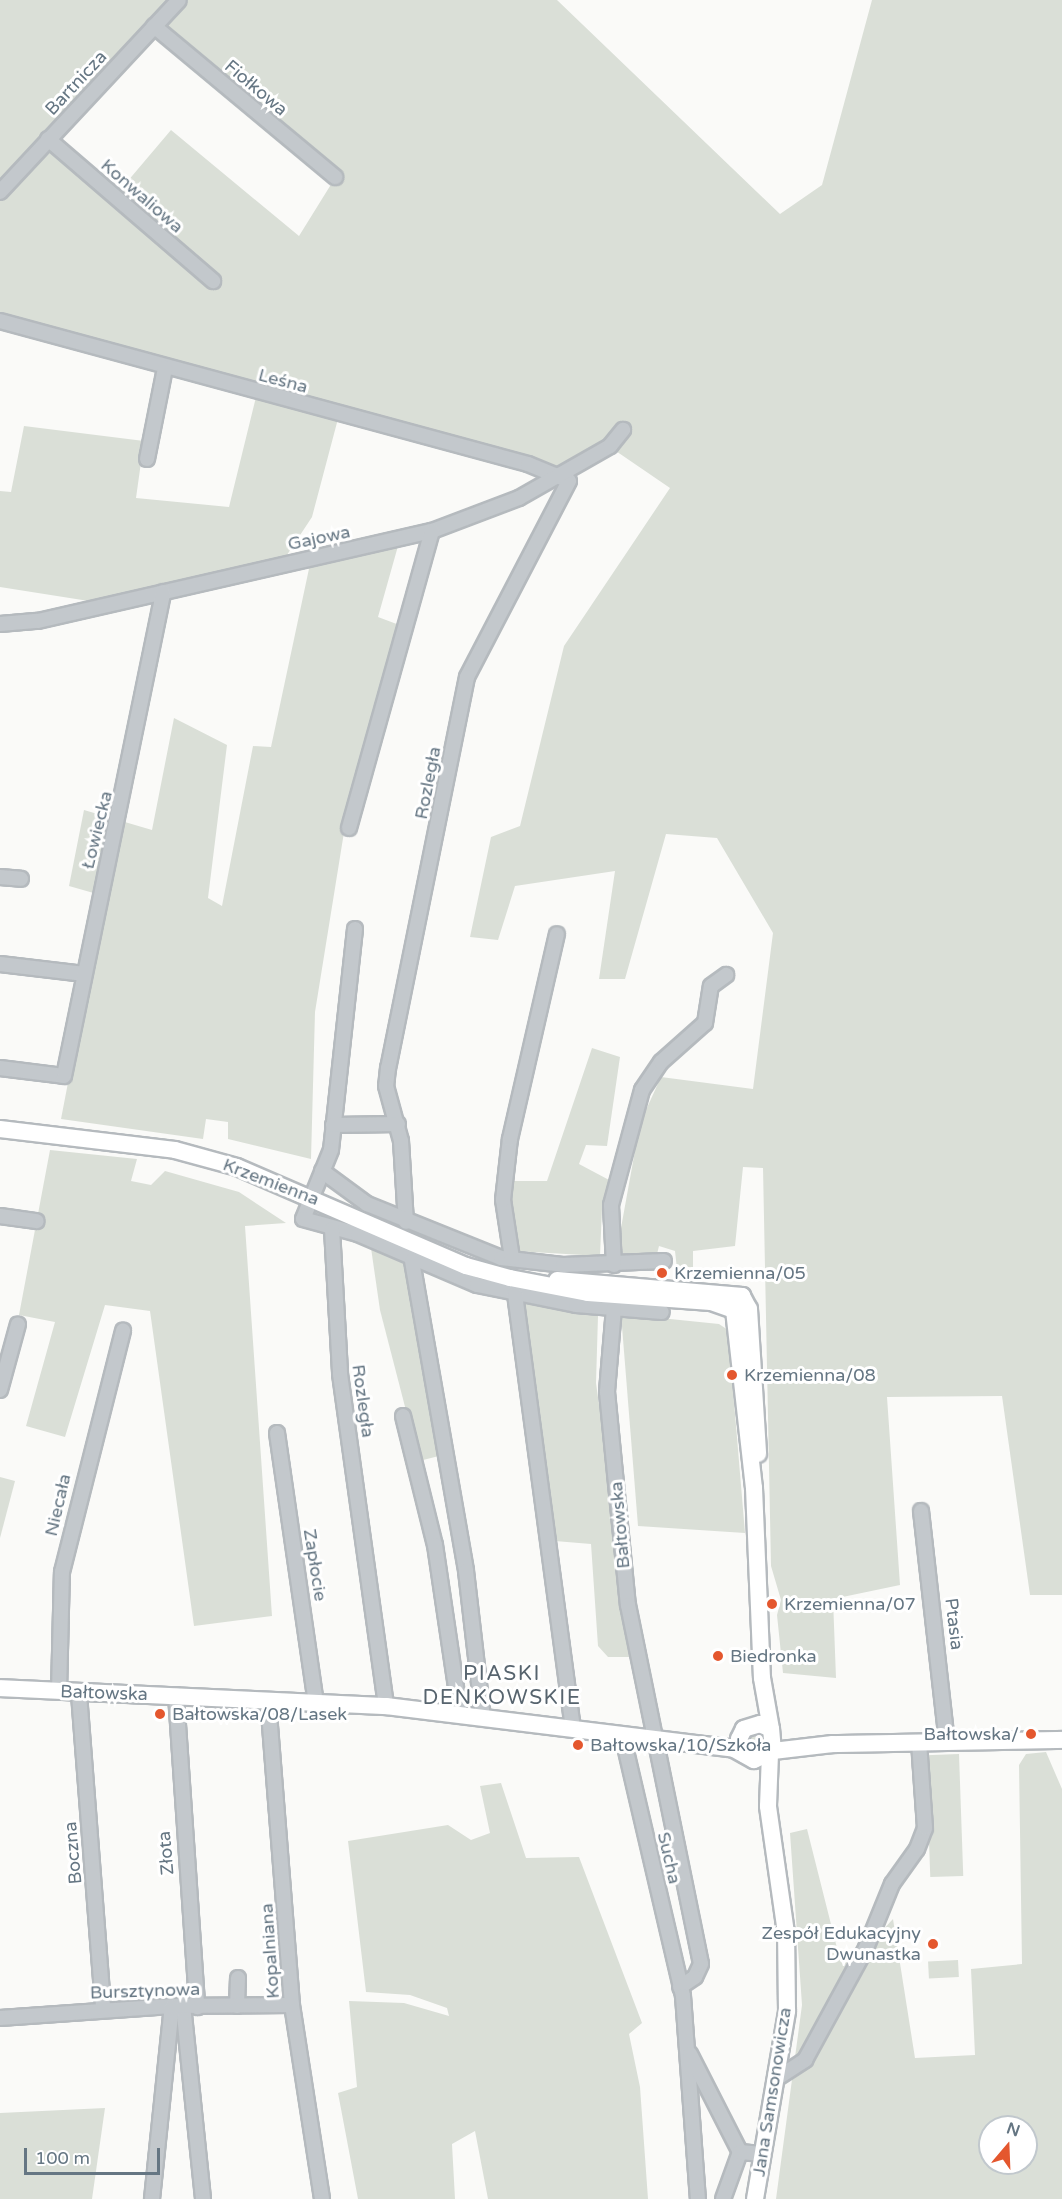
<!DOCTYPE html>
<meta charset="utf-8">
<style>
body{margin:0}
#map{position:relative;width:1062px;height:2199px;overflow:hidden;background:#fafaf8;font-family:"Varela Round",sans-serif}
div>[style]{position:absolute}
.green>*{inset:0;background:#dadfd7;transform-origin:0 0}
.round{border-radius:50%}
.roads{filter:drop-shadow(2px 0 #b5babe) drop-shadow(-2px 0 #b5babe) drop-shadow(0 2px #b5babe) drop-shadow(0 -2px #b5babe)}
.minor>*{height:14px;margin:-7px;padding:0 7px;transform-origin:7px;border-radius:7px;background:#c3c8cc}
.major>*{height:16px;margin:-8px;padding:0 8px;transform-origin:8px;border-radius:8px;background:#fff}
.dots>*{width:16px;height:16px;translate:-50% -50%;box-sizing:border-box;border:3px solid #fff;border-radius:50%}
span{translate:-50% -50%;white-space:nowrap;text-align:center;line-height:1.15;-webkit-text-stroke:6px #fff;paint-order:stroke}
.street-label{font-size:18px;color:#657683}
.poi-label{font-size:18px;color:#657683}
.left{translate:0 -50%;text-align:left}
.right{translate:-100% -50%;text-align:right}
.quarter-label{font-size:21px;color:#57646e;letter-spacing:1.5px}
.north{position:absolute;left:978px;top:2115px;width:60px;height:60px;box-sizing:border-box;background:#fff;border:2px solid #c1c8cd;border-radius:50%;rotate:19deg;font-size:16px;font-weight:700;line-height:24px;text-align:center;color:#657683}
.north::after{content:'';display:block;margin:auto;width:21px;height:27px;background:#e4572e;clip-path:polygon(50% 0,100% 100%,50% 72%,0 100%)}
.scale{position:absolute;left:24px;top:2148px;width:136px;height:27px;box-sizing:border-box;border:3px solid #657683;border-top:0;padding-left:8px;font-size:18px;line-height:21px;white-space:nowrap;color:#657683;-webkit-text-stroke:4px #fff;paint-order:stroke}
</style>
<div id="map">
<div class="green">
<div style="clip-path:polygon(0 0,175px 0,0 185px)"></div>
<div style="clip-path:polygon(179px 0,557px 0,780px 214px,822px 185px,872px 0,1062px 0,1062px 1595px,1030px 1595px,1002px 1396px,887px 1397px,900px 1585px,833px 1599px,836px 1678px,783px 1673px,777px 1615px,781px 1600px,771px 1566px,763px 1168px,743px 1167px,735px 1246px,693px 1251px,693px 1275px,677px 1269px,675px 1251px,659px 1246px,656px 1258px,620px 1261px,619px 1239px,640px 1123px,661px 1077px,753px 1089px,773px 933px,717px 838px,666px 834px,625px 979px,599px 979px,615px 871px,515px 886px,498px 940px,470px 937px,491px 837px,520px 826px,564px 646px,670px 488px,610px 447px,556px 475px,339px 415px,312px 517px,281px 564px,432px 531px,398px 546px,378px 617px,402px 626px,345px 826px,315px 1012px,311px 1159px,228px 1139px,228px 1122px,206px 1119px,203px 1139px,61px 1119px,104px 896px,69px 886px,84px 810px,152px 830px,174px 718px,227px 745px,208px 898px,222px 906px,253px 746px,271px 747px,310px 564px,114px 605px,0 587px,0 491px,11px 492px,24px 426px,144px 441px,136px 498px,229px 507px,257px 393px,0 321px,0 192px,48px 139px,110px 202px,171px 130px,299px 236px,335px 178px,154px 26px)"></div>
<div style="clip-path:polygon(592px 1048px,620px 1057px,607px 1146px,586px 1145px,579px 1164px,611px 1181px,602px 1209px,600px 1256px,515px 1251px,510px 1181px,547px 1181px)"></div>
<div style="clip-path:polygon(50px 1150px,137px 1159px,131px 1181px,151px 1185px,165px 1171px,239px 1192px,286px 1223px,245px 1226px,272px 1616px,194px 1626px,150px 1311px,105px 1305px,65px 1437px,26px 1426px,55px 1322px,19px 1315px)"></div>
<div style="clip-path:polygon(371px 1248px,410px 1265px,439px 1456px,419px 1461px,380px 1310px)"></div>
<div style="clip-path:polygon(520px 1302px,598px 1316px,596px 1383px,634px 1657px,608px 1657px,598px 1646px,591px 1544px,555px 1541px)"></div>
<div style="clip-path:polygon(621px 1314px,719px 1324px,728px 1330px,745px 1533px,638px 1526px)"></div>
<div style="clip-path:polygon(0 1477px,15px 1481px,0 1538px)"></div>
<div class="round" style="left:748px;top:1733px;width:18px;height:18px"></div>
<div style="clip-path:polygon(evenodd,1046px 1752px,1062px 1789px,1062px 2199px,776px 2199px,802px 2005px,790px 1833px,807px 1829px,839px 1956px,866px 1948px,893px 1919px,915px 2058px,975px 2055px,971px 1969px,1022px 1964px,1019px 1765px,1026px 1754px,1046px 1752px,990px 2127px,1026px 2127px,1026px 2163px,990px 2163px,990px 2127px)"></div>
<div style="left:959px;top:1754px;width:122px;height:33px;rotate:88deg"></div>
<div style="clip-path:polygon(501px 1783px,526px 1858px,579px 1857px,642px 2023px,629px 2034px,640px 2087px,648px 2199px,488px 2199px,475px 2131px,452px 2144px,455px 2199px,358px 2199px,338px 2093px,357px 2087px,349px 2001px,404px 2003px,449px 2016px,447px 2008px,410px 1995px,366px 1992px,348px 1841px,448px 1825px,471px 1840px,490px 1833px,480px 1786px)"></div>
<div style="left:958px;top:1960px;width:17px;height:30px;rotate:87deg"></div>
<div style="clip-path:polygon(105px 2108px,92px 2199px,0 2199px,0 2113px)"></div>
</div>
<div class="roads">
<div class="minor">
<div style="left:154px;top:26px;width:236px;rotate:39.8deg"></div>
<div style="left:48px;top:139px;width:218px;rotate:40.7deg"></div>
<div style="left:0;top:192px;width:262px;rotate:-47deg"></div>
<div style="left:0;top:321px;width:547px;rotate:15.15deg"></div>
<div style="left:528px;top:464px;width:44px;rotate:22.5deg"></div>
<div style="left:569px;top:481px;width:221px;rotate:117.5deg"></div>
<div style="left:467px;top:677px;width:399px;rotate:101.4deg"></div>
<div style="left:388px;top:1068px;width:18px;rotate:96deg"></div>
<div style="left:386px;top:1086px;width:57px;rotate:74.7deg"></div>
<div style="left:401px;top:1141px;width:81px;rotate:86.5deg"></div>
<div style="left:147px;top:459px;width:93px;rotate:-78.8deg"></div>
<div style="left:0;top:624px;width:38px;rotate:-5deg"></div>
<div style="left:38px;top:621px;width:404px;rotate:-12.9deg"></div>
<div style="left:432px;top:531px;width:93px;rotate:-20.8deg"></div>
<div style="left:519px;top:498px;width:105px;rotate:-29.7deg"></div>
<div style="left:610px;top:446px;width:21px;rotate:-51deg"></div>
<div style="left:349px;top:828px;width:308px;rotate:-74.4deg"></div>
<div style="left:0;top:877px;width:21px;rotate:5deg"></div>
<div style="left:355px;top:929px;width:222px;rotate:96.2deg"></div>
<div style="left:331px;top:1150px;width:74px;rotate:112.1deg"></div>
<div style="left:303px;top:1219px;width:57px;rotate:15.3deg"></div>
<div style="left:358px;top:1234px;width:129px;rotate:23.2deg"></div>
<div style="left:477px;top:1285px;width:101px;rotate:11.4deg"></div>
<div style="left:576px;top:1305px;width:86px;rotate:4.7deg"></div>
<div style="left:0;top:964px;width:85px;rotate:6.8deg"></div>
<div style="left:0;top:1068px;width:64px;rotate:7.1deg"></div>
<div style="left:64px;top:1076px;width:494px;rotate:-78.4deg"></div>
<div style="left:333px;top:1125px;width:65px;rotate:-0.9deg"></div>
<div style="left:322px;top:1171px;width:56px;rotate:36.3deg"></div>
<div style="left:367px;top:1204px;width:144px;rotate:21.9deg"></div>
<div style="left:501px;top:1258px;width:62px;rotate:6.4deg"></div>
<div style="left:563px;top:1265px;width:101px;rotate:-2.3deg"></div>
<div style="left:0;top:1216px;width:37px;rotate:8deg"></div>
<div style="left:332px;top:1229px;width:145px;rotate:86.8deg"></div>
<div style="left:340px;top:1374px;width:335px;rotate:82.1deg"></div>
<div style="left:512px;top:1258px;width:59px;rotate:-98.8deg"></div>
<div style="left:503px;top:1200px;width:61px;rotate:-83.5deg"></div>
<div style="left:510px;top:1139px;width:210px;rotate:-77.1deg"></div>
<div style="left:412px;top:1261px;width:315px;rotate:80.1deg"></div>
<div style="left:466px;top:1571px;width:147px;rotate:83.4deg"></div>
<div style="left:614px;top:1265px;width:60px;rotate:-92.9deg"></div>
<div style="left:611px;top:1205px;width:119px;rotate:-74.9deg"></div>
<div style="left:642px;top:1090px;width:34px;rotate:-56deg"></div>
<div style="left:661px;top:1062px;width:59px;rotate:-41.6deg"></div>
<div style="left:705px;top:1023px;width:37px;rotate:-81deg"></div>
<div style="left:711px;top:986px;width:19px;rotate:-36deg"></div>
<div style="left:515px;top:1294px;width:439px;rotate:82.4deg"></div>
<div style="left:614px;top:1308px;width:84px;rotate:94.8deg"></div>
<div style="left:607px;top:1392px;width:214px;rotate:84.4deg"></div>
<div style="left:628px;top:1605px;width:366px;rotate:78.5deg"></div>
<div style="left:701px;top:1964px;width:14px;rotate:115deg"></div>
<div style="left:695px;top:1977px;width:18px;rotate:146deg"></div>
<div style="left:0;top:1390px;width:68px;rotate:-74.7deg"></div>
<div style="left:403px;top:1416px;width:133px;rotate:76.1deg"></div>
<div style="left:435px;top:1545px;width:171px;rotate:81.6deg"></div>
<div style="left:277px;top:1433px;width:272px;rotate:81.8deg"></div>
<div style="left:921px;top:1511px;width:231px;rotate:83.6deg"></div>
<div style="left:59px;top:1692px;width:120px;rotate:-88.6deg"></div>
<div style="left:62px;top:1572px;width:249px;rotate:-75.8deg"></div>
<div style="left:79px;top:1694px;width:316px;rotate:85.6deg"></div>
<div style="left:176px;top:1695px;width:313px;rotate:86.1deg"></div>
<div style="left:268px;top:1700px;width:306px;rotate:85.5deg"></div>
<div style="left:292px;top:2005px;width:196px;rotate:81.2deg"></div>
<div style="left:623px;top:1738px;width:265px;rotate:76.9deg"></div>
<div style="left:683px;top:1996px;width:204px;rotate:85.8deg"></div>
<div style="left:183px;top:2005px;width:195px;rotate:84.1deg"></div>
<div style="left:237px;top:2006px;width:28px;rotate:-88deg"></div>
<div style="left:0;top:2018px;width:172px;rotate:-4deg"></div>
<div style="left:172px;top:2006px;width:120px;rotate:-0.5deg"></div>
<div style="left:690px;top:2054px;width:110px;rotate:63deg"></div>
<div style="left:776px;top:2079px;width:35px;rotate:-33deg"></div>
<div style="left:805px;top:2060px;width:128px;rotate:-61.4deg"></div>
<div style="left:866px;top:1948px;width:69px;rotate:-67.9deg"></div>
<div style="left:892px;top:1884px;width:43px;rotate:-54.5deg"></div>
<div style="left:917px;top:1849px;width:22px;rotate:-69deg"></div>
<div style="left:925px;top:1828px;width:86px;rotate:-94deg"></div>
<div style="left:152px;top:2199px;width:194px;rotate:-84.1deg"></div>
<div style="left:723px;top:2199px;width:50px;rotate:-70.1deg"></div>
<div style="left:740px;top:2152px;width:22px;rotate:5deg"></div>
</div>
<div class="major">
<div style="left:0;top:1129px;width:176px;rotate:6.8deg"></div>
<div style="left:175px;top:1150px;width:64px;rotate:15.3deg"></div>
<div style="left:237px;top:1167px;width:249px;rotate:23.4deg"></div>
<div style="left:466px;top:1266px;width:46px;rotate:15.3deg"></div>
<div style="left:510px;top:1278px;width:79px;rotate:10.9deg"></div>
<div style="left:588px;top:1293px;width:123px;rotate:4.2deg"></div>
<div style="left:711px;top:1302px;width:24px;rotate:19deg"></div>
<div style="left:734px;top:1310px;width:179px;rotate:83.6deg"></div>
<div style="left:754px;top:1488px;width:190px;rotate:87.6deg"></div>
<div style="left:762px;top:1678px;width:52px;rotate:80deg"></div>
<div style="left:557px;top:1280px;width:186px;rotate:4.9deg"></div>
<div style="left:742px;top:1296px;width:15px;rotate:62deg"></div>
<div style="left:749px;top:1309px;width:145px;rotate:86.4deg"></div>
<div style="left:0;top:1688px;width:386px;rotate:2.7deg"></div>
<div style="left:386px;top:1706px;width:351px;rotate:7deg"></div>
<div style="left:734px;top:1749px;width:23px;rotate:29deg"></div>
<div style="left:754px;top:1760px;width:21px;rotate:-25deg"></div>
<div style="left:773px;top:1751px;width:22px;rotate:-95deg"></div>
<div style="left:771px;top:1729px;width:12px;rotate:-156deg"></div>
<div style="left:760px;top:1724px;width:17px;rotate:163deg"></div>
<div style="left:744px;top:1729px;width:11px;rotate:117deg"></div>
<div style="left:739px;top:1739px;width:16px;rotate:72deg"></div>
<div style="left:773px;top:1751px;width:60px;rotate:-6.7deg"></div>
<div style="left:833px;top:1744px;width:229px;rotate:-1deg"></div>
<div style="left:755px;top:2199px;width:191px;rotate:-80.3deg"></div>
<div style="left:787px;top:2011px;width:78px;rotate:-90.7deg"></div>
<div style="left:786px;top:1933px;width:128px;rotate:-98.1deg"></div>
<div style="left:768px;top:1806px;width:51px;rotate:-87.8deg"></div>
</div>
</div>
<div class="dots">
<div style="left:662px;top:1273px;background:#e4572e"></div>
<div style="left:732px;top:1375px;background:#e4572e"></div>
<div style="left:772px;top:1604px;background:#e4572e"></div>
<div style="left:718px;top:1656px;background:#e4572e"></div>
<div style="left:160px;top:1714px;background:#e4572e"></div>
<div style="left:1031px;top:1734px;background:#e4572e"></div>
<div style="left:578px;top:1745px;background:#e4572e"></div>
<div style="left:933px;top:1944px;background:#e4572e"></div>
</div>
<div class="street-label">
<span style="left:76px;top:83px;rotate:-47deg">Bartnicza</span>
<span style="left:256px;top:88px;rotate:40deg">Fiołkowa</span>
<span style="left:142px;top:196px;rotate:41deg">Konwaliowa</span>
<span style="left:283px;top:381px;rotate:15deg">Leśna</span>
<span style="left:319px;top:538px;rotate:-12deg">Gajowa</span>
<span style="left:428px;top:783px;rotate:-79deg">Rozległa</span>
<span style="left:97px;top:830px;rotate:-76deg">Łowiecka</span>
<span style="left:271px;top:1182px;rotate:21deg">Krzemienna</span>
<span style="left:363px;top:1401px;rotate:82deg">Rozległa</span>
<span style="left:58px;top:1505px;rotate:-77deg">Niecała</span>
<span style="left:620px;top:1525px;rotate:-95deg">Bałtowska</span>
<span style="left:315px;top:1565px;rotate:81deg">Zapłocie</span>
<span style="left:954px;top:1624px;rotate:83deg">Ptasia</span>
<span style="left:104px;top:1693px;rotate:2deg">Bałtowska</span>
<span style="left:73px;top:1853px;rotate:-95deg">Boczna</span>
<span style="left:166px;top:1853px;rotate:-95deg">Złota</span>
<span style="left:669px;top:1858px;rotate:77deg">Sucha</span>
<span style="left:270px;top:1951px;rotate:-94deg">Kopalniana</span>
<span style="left:145px;top:1991px;rotate:-2deg">Bursztynowa</span>
<span style="left:772px;top:2092px;rotate:-81deg">Jana Samsonowicza</span>
</div>
<div class="poi-label">
<span class="left" style="left:674px;top:1273px">Krzemienna/05</span>
<span class="left" style="left:744px;top:1375px">Krzemienna/08</span>
<span class="left" style="left:784px;top:1604px">Krzemienna/07</span>
<span class="left" style="left:730px;top:1656px">Biedronka</span>
<span class="left" style="left:172px;top:1714px">Bałtowska/08/Lasek</span>
<span class="right" style="left:1019px;top:1734px">Bałtowska/</span>
<span class="left" style="left:590px;top:1745px">Bałtowska/10/Szkoła</span>
<span class="right" style="left:921px;top:1944px">Zespół Edukacyjny<br>Dwunastka</span>
</div>
<div class="quarter-label">
<span style="left:502px;top:1686px">PIASKI<br>DENKOWSKIE</span>
</div>
<div class="north">N</div>
<div class="scale">100 m</div>
</div>
